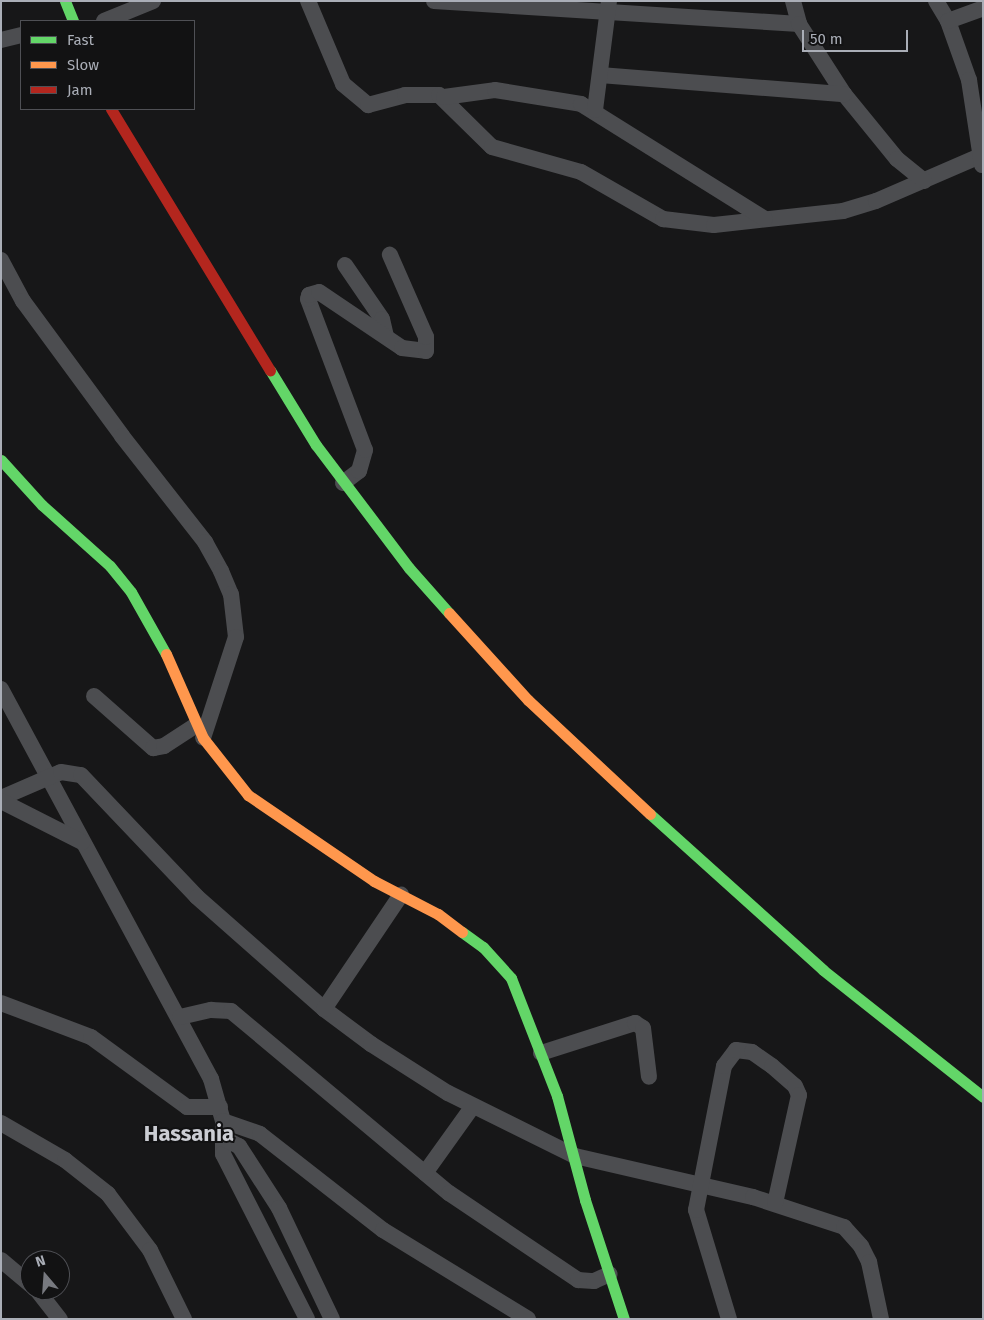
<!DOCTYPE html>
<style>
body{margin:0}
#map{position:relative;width:984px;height:1320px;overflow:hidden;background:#171718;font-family:"Fira Sans",sans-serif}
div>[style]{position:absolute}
.street>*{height:16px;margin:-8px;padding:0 8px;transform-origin:8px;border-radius:8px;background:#4c4d50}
.fast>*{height:11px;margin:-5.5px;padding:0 5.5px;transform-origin:5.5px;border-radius:5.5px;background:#63d668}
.slow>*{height:11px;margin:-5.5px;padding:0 5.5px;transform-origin:5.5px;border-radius:5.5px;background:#ff974d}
.jam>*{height:11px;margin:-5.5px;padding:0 5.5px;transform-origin:5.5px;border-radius:5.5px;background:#b3261e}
span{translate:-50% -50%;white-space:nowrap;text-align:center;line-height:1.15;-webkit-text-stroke:4px #121213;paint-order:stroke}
.district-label{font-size:22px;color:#cbcdd3;font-weight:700}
.frame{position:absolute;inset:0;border:2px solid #aaaeb7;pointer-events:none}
.legend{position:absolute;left:20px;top:20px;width:175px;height:90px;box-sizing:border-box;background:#121213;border:1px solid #4f5055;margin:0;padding:6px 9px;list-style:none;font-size:15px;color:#aaaeb7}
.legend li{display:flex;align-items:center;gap:10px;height:25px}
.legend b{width:25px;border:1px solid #4f5055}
.north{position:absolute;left:20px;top:1250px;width:50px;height:50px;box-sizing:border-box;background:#121213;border:1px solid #4f5055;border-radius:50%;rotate:342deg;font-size:14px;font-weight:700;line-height:20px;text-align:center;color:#aaaeb7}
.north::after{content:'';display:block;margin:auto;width:18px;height:22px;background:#77797f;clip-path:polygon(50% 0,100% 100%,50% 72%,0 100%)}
.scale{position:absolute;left:802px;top:30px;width:106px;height:22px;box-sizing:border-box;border:2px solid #aaaeb7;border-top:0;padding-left:6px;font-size:15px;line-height:18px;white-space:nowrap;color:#aaaeb7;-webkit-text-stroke:4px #121213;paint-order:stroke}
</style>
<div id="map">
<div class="street">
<div style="left:308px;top:1px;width:90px;rotate:67.1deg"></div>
<div style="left:343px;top:84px;width:33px;rotate:40deg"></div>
<div style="left:368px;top:105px;width:38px;rotate:-15deg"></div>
<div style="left:405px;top:95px;width:34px"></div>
<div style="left:439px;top:95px;width:74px;rotate:44.5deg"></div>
<div style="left:492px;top:147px;width:92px;rotate:15.7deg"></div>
<div style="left:581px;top:172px;width:95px;rotate:29.8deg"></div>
<div style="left:663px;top:219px;width:51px;rotate:6.7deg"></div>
<div style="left:714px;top:225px;width:130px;rotate:-6.2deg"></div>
<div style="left:843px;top:211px;width:34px;rotate:-17deg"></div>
<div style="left:876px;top:201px;width:113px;rotate:-23.4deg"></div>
<div style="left:434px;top:1px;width:366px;rotate:3.6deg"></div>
<div style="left:793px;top:1px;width:24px;rotate:75deg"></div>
<div style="left:799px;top:24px;width:83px;rotate:57.3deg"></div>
<div style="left:844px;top:94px;width:84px;rotate:50.8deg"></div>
<div style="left:897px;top:159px;width:35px;rotate:39deg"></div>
<div style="left:936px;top:1px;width:23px;rotate:59deg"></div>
<div style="left:948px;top:21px;width:63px;rotate:70.4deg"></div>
<div style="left:969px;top:80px;width:86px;rotate:81.3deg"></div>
<div style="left:104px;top:21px;width:53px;rotate:-22.2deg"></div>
<div style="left:948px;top:21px;width:37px;rotate:-20deg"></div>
<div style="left:1px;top:40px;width:21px;rotate:-14deg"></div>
<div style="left:600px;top:75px;width:245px;rotate:4.5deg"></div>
<div style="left:444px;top:97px;width:51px;rotate:-7.8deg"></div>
<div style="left:495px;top:90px;width:87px;rotate:9.2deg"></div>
<div style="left:581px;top:104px;width:217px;rotate:32deg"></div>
<div style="left:595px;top:110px;width:110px;rotate:-82.7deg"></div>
<div style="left:1px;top:260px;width:47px;rotate:61.8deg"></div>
<div style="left:23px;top:301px;width:167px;rotate:53.7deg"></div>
<div style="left:122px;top:436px;width:135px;rotate:51.9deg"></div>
<div style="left:205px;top:542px;width:33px;rotate:61deg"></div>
<div style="left:221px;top:571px;width:25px;rotate:67deg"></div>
<div style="left:231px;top:594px;width:43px;rotate:83.4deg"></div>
<div style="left:236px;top:637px;width:106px;rotate:108.1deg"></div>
<div style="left:345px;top:265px;width:65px;rotate:55.6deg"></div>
<div style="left:382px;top:319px;width:18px;rotate:77deg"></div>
<div style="left:343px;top:483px;width:20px;rotate:-37deg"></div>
<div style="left:359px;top:471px;width:22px;rotate:-74deg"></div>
<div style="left:365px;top:450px;width:161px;rotate:-110.7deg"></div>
<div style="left:308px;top:299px;width:4px;rotate:-76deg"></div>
<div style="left:309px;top:295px;width:10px;rotate:-17deg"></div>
<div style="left:319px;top:292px;width:100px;rotate:34deg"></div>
<div style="left:402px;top:348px;width:24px;rotate:7deg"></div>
<div style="left:426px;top:351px;width:14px;rotate:-90deg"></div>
<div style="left:426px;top:337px;width:90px;rotate:-113.7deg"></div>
<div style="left:1px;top:689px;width:443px;rotate:61.7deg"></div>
<div style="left:211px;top:1079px;width:44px;rotate:74.1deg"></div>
<div style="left:223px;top:1121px;width:33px;rotate:90deg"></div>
<div style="left:223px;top:1154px;width:185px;rotate:63deg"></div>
<div style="left:94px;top:696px;width:79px;rotate:41.4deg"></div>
<div style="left:153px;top:748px;width:11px;rotate:-10deg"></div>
<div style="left:164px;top:746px;width:38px;rotate:-33deg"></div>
<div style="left:1px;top:798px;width:65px;rotate:-23.4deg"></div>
<div style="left:61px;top:772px;width:20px;rotate:9deg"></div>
<div style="left:81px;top:775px;width:168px;rotate:46.4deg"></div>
<div style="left:197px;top:897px;width:169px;rotate:41.4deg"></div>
<div style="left:324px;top:1009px;width:59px;rotate:36.7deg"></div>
<div style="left:371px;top:1044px;width:91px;rotate:32.5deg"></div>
<div style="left:448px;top:1093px;width:142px;rotate:26.4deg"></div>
<div style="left:575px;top:1156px;width:183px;rotate:13deg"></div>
<div style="left:753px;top:1197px;width:96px;rotate:18.2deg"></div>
<div style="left:844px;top:1227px;width:25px;rotate:48deg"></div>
<div style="left:861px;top:1246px;width:18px;rotate:63deg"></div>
<div style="left:869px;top:1262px;width:58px;rotate:78.1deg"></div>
<div style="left:1px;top:801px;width:91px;rotate:26.8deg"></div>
<div style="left:1px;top:1003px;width:96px;rotate:20.7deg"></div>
<div style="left:91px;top:1037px;width:119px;rotate:36.1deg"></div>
<div style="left:187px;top:1107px;width:33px"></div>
<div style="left:324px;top:1009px;width:138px;rotate:-56deg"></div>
<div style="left:180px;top:1017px;width:32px;rotate:-13deg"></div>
<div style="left:211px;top:1010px;width:20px;rotate:3deg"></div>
<div style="left:231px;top:1011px;width:284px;rotate:39.9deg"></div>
<div style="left:449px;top:1193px;width:156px;rotate:34deg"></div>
<div style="left:578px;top:1280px;width:16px;rotate:4deg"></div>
<div style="left:594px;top:1281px;width:17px;rotate:-24deg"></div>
<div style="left:541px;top:1053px;width:99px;rotate:-17.7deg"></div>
<div style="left:635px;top:1023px;width:9px;rotate:32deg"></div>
<div style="left:643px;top:1028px;width:49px;rotate:83deg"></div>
<div style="left:223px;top:1121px;width:39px;rotate:19deg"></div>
<div style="left:260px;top:1134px;width:156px;rotate:38deg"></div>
<div style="left:383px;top:1230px;width:170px;rotate:31.5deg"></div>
<div style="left:1px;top:1123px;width:74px;rotate:30deg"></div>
<div style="left:65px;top:1160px;width:55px;rotate:38.3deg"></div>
<div style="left:108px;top:1194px;width:70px;rotate:53.1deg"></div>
<div style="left:150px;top:1250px;width:77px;rotate:63.8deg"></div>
<div style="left:225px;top:1139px;width:16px;rotate:27deg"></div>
<div style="left:239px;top:1146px;width:74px;rotate:57.2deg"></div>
<div style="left:279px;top:1208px;width:123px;rotate:64.5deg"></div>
<div style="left:425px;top:1173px;width:82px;rotate:-54.4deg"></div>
<div style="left:1px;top:1260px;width:38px;rotate:40deg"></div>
<div style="left:37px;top:1290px;width:37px;rotate:52deg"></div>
<div style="left:729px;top:1319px;width:114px;rotate:-106.8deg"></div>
<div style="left:696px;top:1210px;width:147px;rotate:-79deg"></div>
<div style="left:724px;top:1066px;width:20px;rotate:-53deg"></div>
<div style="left:736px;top:1050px;width:16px;rotate:7deg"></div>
<div style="left:752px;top:1052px;width:24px;rotate:35deg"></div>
<div style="left:772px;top:1066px;width:30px;rotate:41deg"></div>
<div style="left:795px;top:1086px;width:10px;rotate:66deg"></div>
<div style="left:799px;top:1095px;width:111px;rotate:102.5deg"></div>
</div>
<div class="fast">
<div style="left:65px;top:1px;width:22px;rotate:68deg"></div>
<div style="left:270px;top:370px;width:88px;rotate:58.5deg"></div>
<div style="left:316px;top:445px;width:154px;rotate:52.9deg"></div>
<div style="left:409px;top:568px;width:60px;rotate:48.4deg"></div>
<div style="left:1px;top:460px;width:61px;rotate:47.7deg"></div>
<div style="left:42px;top:505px;width:91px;rotate:41.9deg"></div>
<div style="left:110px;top:566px;width:33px;rotate:51deg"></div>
<div style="left:131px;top:592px;width:71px;rotate:60.6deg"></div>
<div style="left:650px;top:814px;width:233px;rotate:42deg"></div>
<div style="left:823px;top:970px;width:204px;rotate:38.4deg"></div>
<div style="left:462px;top:932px;width:26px;rotate:36deg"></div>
<div style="left:483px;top:947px;width:42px;rotate:47.9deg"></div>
<div style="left:511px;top:978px;width:127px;rotate:68.7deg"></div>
<div style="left:557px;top:1096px;width:108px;rotate:74.9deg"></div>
<div style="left:585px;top:1200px;width:125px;rotate:71.9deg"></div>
</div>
<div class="slow">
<div style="left:449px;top:613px;width:118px;rotate:47.8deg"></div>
<div style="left:528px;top:700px;width:167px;rotate:43.1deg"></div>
<div style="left:166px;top:654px;width:92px;rotate:66.2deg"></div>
<div style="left:203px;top:738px;width:73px;rotate:51.7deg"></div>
<div style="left:248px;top:795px;width:153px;rotate:34.3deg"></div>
<div style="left:374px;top:881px;width:72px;rotate:27.3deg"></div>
<div style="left:438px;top:914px;width:30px;rotate:37deg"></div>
</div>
<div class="jam">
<div style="left:111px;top:109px;width:306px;rotate:58.7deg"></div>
</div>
<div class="district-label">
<span style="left:189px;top:1134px">Hassania</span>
</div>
<div class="frame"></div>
<ul class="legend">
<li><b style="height:6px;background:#63d668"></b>Fast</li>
<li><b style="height:6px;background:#ff974d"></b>Slow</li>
<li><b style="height:6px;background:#b3261e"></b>Jam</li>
</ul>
<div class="north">N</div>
<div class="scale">50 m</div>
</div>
